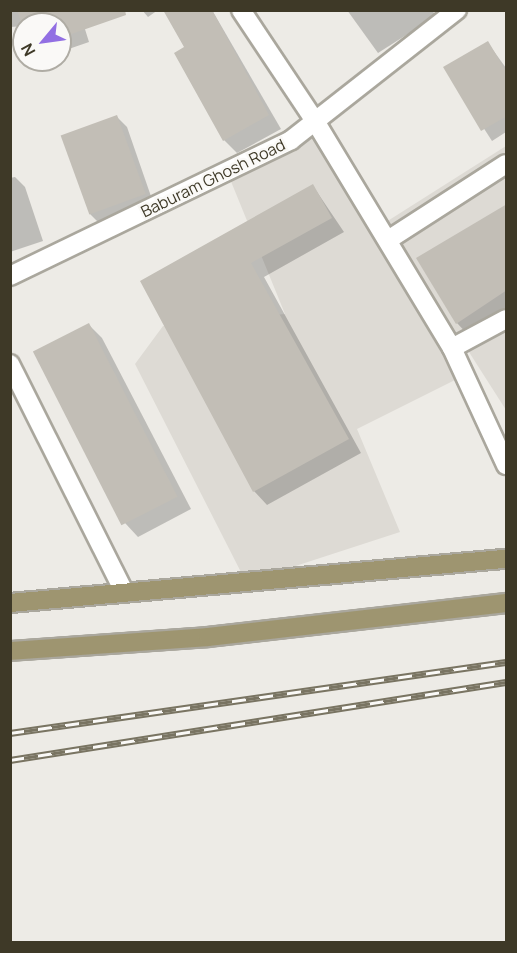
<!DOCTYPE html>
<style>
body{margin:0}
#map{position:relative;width:517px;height:953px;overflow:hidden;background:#edebe6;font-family:Manrope,sans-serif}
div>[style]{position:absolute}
.built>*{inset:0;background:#dddad4}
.shadow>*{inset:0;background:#0003}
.building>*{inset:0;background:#c2beb6;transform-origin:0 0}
.roads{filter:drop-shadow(2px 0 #aaa79d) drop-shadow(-2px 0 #aaa79d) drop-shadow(0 2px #aaa79d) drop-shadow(0 -2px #aaa79d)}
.minor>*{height:18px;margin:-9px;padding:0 9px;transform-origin:9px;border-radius:9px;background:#fff}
.major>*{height:18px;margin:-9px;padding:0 9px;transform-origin:9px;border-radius:9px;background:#9e9570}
.rail>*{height:7px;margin-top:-3.5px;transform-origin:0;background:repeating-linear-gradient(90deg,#faf9f7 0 14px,#797462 0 28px);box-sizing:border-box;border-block:2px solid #797462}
span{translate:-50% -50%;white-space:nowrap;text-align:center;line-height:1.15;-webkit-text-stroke:5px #faf9f7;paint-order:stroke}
.street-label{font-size:16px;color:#3e3927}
.frame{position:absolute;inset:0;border:12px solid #3e3927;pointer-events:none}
.north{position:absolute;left:12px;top:12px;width:60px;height:60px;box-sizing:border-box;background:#faf9f7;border:2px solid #afaca4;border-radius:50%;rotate:241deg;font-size:16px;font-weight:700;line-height:24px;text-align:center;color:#3e3927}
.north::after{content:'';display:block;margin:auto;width:21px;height:27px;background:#926fe3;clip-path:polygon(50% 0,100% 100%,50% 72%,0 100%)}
</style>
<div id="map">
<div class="built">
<div style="clip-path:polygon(311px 134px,457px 379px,357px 429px,400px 532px,246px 582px,135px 364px,163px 326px,285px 314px,230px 179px)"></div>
<div style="clip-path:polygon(506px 146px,506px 410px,386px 222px)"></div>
</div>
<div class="shadow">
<div style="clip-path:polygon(10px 10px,79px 10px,89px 42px,60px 52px,60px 24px,10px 27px)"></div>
<div style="clip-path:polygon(142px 10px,158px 10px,148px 17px)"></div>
<div style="clip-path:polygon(212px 10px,281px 129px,237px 153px,224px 140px,186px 48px)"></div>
<div style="clip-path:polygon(347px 10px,432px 10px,436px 16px,378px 53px)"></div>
<div style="clip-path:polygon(488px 43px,506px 68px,506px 132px,492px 141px,445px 68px)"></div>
<div style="clip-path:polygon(117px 117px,127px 127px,154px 205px,99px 223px,89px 213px)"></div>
<div style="clip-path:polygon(15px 177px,25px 187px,43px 241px,10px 252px,10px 178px)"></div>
<div style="clip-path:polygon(313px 186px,344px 232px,264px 277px,361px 453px,267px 505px,254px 491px,142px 281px)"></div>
<div style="clip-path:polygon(506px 210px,506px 310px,469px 336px,457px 323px)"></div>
<div style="clip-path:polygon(89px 325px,102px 338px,191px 509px,138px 537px,125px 523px)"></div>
</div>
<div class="building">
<div style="clip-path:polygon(17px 10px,125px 10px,126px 15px,60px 38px,60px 24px,24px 24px,24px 31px)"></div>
<div style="clip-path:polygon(163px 10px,212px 10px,269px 115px,223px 141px,174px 53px,184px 47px)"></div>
<div style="clip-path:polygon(488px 41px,507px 73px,507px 116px,481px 131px,443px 67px)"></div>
<div style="left:117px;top:115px;width:84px;height:60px;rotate:70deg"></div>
<div style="clip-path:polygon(313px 184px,332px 218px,251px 263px,349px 439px,253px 492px,140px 281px)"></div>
<div style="clip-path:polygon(507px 204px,507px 290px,456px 324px,416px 258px)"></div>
<div style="left:89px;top:323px;width:195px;height:63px;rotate:63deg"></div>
</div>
<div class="roads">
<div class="minor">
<div style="left:241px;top:10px;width:133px;rotate:56.3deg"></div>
<div style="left:315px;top:121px;width:265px;rotate:58.9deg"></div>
<div style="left:452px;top:348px;width:129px;rotate:65.2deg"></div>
<div style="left:388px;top:240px;width:140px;rotate:-32.8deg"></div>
<div style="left:10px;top:276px;width:312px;rotate:-25.8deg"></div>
<div style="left:291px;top:140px;width:211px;rotate:-38.1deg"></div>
<div style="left:452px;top:348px;width:61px;rotate:-28.2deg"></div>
<div style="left:10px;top:364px;width:255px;rotate:63.4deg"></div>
</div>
<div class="major">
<div style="left:10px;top:603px;width:498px;rotate:-5.1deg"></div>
<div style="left:10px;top:651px;width:198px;rotate:-4deg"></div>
<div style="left:208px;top:637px;width:300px;rotate:-6.5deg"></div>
</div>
</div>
<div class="rail">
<div style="left:10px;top:733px;width:501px;rotate:-8.15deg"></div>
<div style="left:10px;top:760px;width:502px;rotate:-8.94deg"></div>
</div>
<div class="street-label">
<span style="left:213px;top:178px;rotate:-26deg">Baburam Ghosh Road</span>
</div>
<div class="frame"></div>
<div class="north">N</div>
</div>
